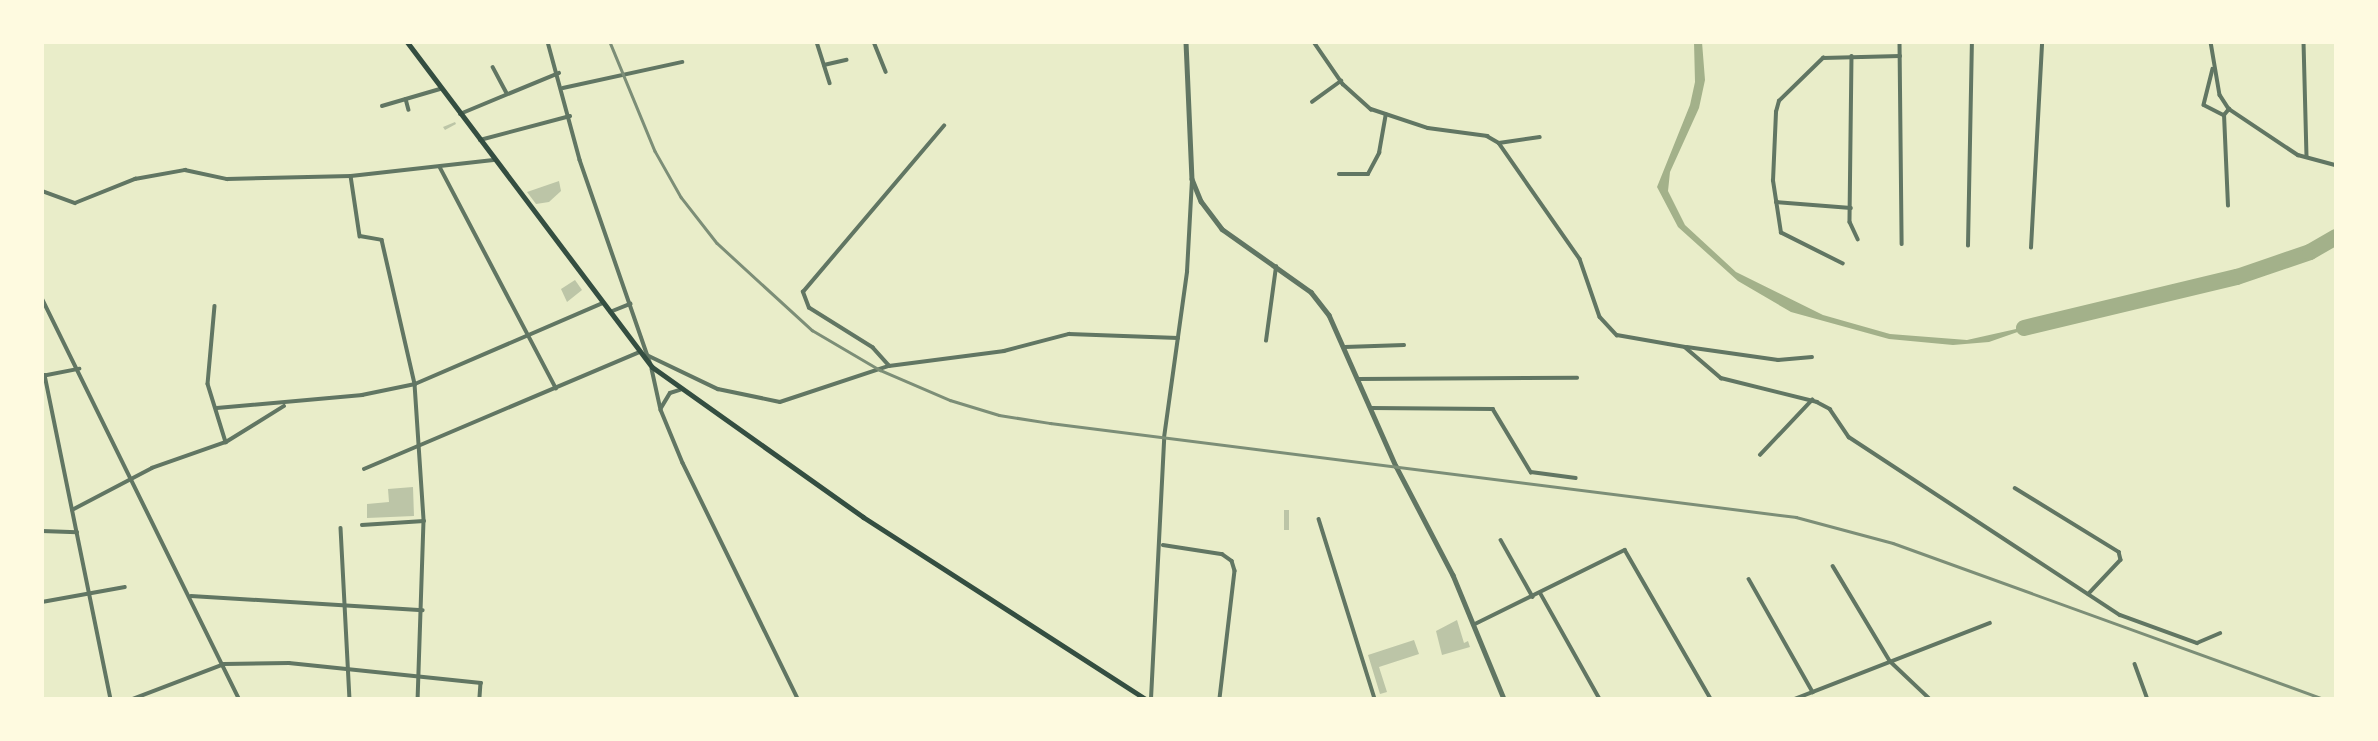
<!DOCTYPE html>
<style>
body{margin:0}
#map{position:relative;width:2378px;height:741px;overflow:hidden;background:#e9edc9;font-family:Ubuntu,sans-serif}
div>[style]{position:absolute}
.water>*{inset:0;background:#a3b18a}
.river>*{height:16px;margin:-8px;padding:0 8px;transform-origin:8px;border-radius:8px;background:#a3b18a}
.building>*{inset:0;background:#bcc5a7;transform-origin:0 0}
.minor>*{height:3.5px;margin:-1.75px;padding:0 1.75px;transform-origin:1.75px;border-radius:1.75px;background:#617663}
.tertiary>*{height:4.5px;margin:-2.25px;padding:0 2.25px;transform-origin:2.25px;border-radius:2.25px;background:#617663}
.secondary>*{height:5px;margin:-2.5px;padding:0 2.5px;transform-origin:2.5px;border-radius:2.5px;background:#344e41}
.rail>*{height:2.5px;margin:-1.25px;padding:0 1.25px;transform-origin:1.25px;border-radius:1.25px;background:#7c8e77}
span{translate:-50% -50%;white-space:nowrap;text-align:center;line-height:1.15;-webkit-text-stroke:5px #fefae0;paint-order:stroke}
.frame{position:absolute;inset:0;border:44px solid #fefae0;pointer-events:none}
</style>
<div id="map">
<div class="water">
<div style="clip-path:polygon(1694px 42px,1702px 42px,1705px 80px,1699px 108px,1670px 172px,1668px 191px,1685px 225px,1736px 272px,1823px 315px,1890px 334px,1967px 340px,2043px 323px,1989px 342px,1953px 345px,1889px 339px,1791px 312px,1738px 281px,1678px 227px,1657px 187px,1690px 105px,1695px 82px)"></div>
</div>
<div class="river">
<div style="left:2024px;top:328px;width:219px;rotate:-13.5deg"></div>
<div style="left:2237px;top:277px;width:77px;rotate:-18.9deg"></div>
<div style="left:2310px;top:252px;width:30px;rotate:-30deg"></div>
</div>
<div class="building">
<div style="clip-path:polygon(455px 122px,456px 124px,445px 130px,443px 127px)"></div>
<div style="clip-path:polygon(559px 181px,561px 191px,549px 202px,536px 204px,527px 192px)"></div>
<div style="clip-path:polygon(575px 280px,582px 290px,567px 302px,561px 289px)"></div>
<div style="clip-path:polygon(413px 487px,414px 516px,367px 518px,367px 504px,389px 502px,388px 489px)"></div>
<div style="left:1284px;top:510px;width:5px;height:20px"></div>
<div style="clip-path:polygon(1457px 620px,1464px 643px,1468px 641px,1470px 647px,1442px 655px,1436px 631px)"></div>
<div style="clip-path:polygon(1414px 640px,1419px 654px,1379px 667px,1387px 692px,1380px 694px,1368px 655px)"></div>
</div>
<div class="minor">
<div style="left:548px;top:42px;width:122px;rotate:74.8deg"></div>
<div style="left:580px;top:160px;width:214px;rotate:70.9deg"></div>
<div style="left:817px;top:42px;width:43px;rotate:72.4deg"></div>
<div style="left:874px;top:42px;width:32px;rotate:68deg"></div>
<div style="left:1314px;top:42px;width:51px;rotate:55.4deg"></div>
<div style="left:1343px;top:84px;width:38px;rotate:42deg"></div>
<div style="left:1371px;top:109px;width:60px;rotate:18.4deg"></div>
<div style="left:1428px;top:128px;width:60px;rotate:7.7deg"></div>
<div style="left:1487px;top:136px;width:14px;rotate:30deg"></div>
<div style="left:1499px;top:143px;width:141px;rotate:55.1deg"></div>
<div style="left:1580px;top:259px;width:61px;rotate:71deg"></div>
<div style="left:1600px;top:317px;width:25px;rotate:47deg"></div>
<div style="left:1617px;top:335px;width:69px;rotate:10deg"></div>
<div style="left:1685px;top:347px;width:48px;rotate:40.7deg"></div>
<div style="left:1721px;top:378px;width:99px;rotate:14deg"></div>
<div style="left:1817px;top:402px;width:15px;rotate:28deg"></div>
<div style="left:1830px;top:409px;width:34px;rotate:56deg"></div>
<div style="left:1849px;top:437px;width:324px;rotate:33.3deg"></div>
<div style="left:2120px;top:615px;width:82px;rotate:20deg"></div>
<div style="left:2197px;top:643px;width:25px;rotate:-23deg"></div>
<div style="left:1900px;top:42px;width:202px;rotate:89.4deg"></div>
<div style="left:2211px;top:42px;width:54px;rotate:80.4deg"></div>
<div style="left:2220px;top:95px;width:17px;rotate:57deg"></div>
<div style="left:2229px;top:109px;width:83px;rotate:33.7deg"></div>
<div style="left:2298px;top:155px;width:39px;rotate:15deg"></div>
<div style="left:2304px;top:42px;width:115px;rotate:88.5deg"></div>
<div style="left:1852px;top:56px;width:166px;rotate:90.7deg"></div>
<div style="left:1850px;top:222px;width:19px;rotate:65deg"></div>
<div style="left:824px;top:65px;width:23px;rotate:-13deg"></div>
<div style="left:493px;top:67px;width:30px;rotate:62deg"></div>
<div style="left:2213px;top:69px;width:37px;rotate:104deg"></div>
<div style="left:2204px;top:105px;width:22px;rotate:27deg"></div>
<div style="left:563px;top:88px;width:122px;rotate:-12.3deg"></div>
<div style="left:406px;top:99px;width:11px;rotate:75deg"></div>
<div style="left:1312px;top:102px;width:36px;rotate:-36deg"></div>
<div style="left:382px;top:106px;width:60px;rotate:-16.3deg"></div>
<div style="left:460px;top:114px;width:107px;rotate:-22.5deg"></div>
<div style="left:480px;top:140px;width:93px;rotate:-14.9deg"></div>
<div style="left:1499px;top:143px;width:41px;rotate:-8.3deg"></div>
<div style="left:440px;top:167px;width:250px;rotate:62.3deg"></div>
<div style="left:1339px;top:174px;width:29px"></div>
<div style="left:1368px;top:174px;width:24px;rotate:-62deg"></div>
<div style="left:1379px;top:153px;width:39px;rotate:-80deg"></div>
<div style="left:351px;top:176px;width:61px;rotate:81.5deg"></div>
<div style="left:360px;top:236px;width:22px;rotate:10deg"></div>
<div style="left:382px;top:240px;width:148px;rotate:77.1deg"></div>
<div style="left:415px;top:384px;width:137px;rotate:86.2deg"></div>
<div style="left:424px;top:521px;width:178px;rotate:91.9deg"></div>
<div style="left:42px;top:191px;width:35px;rotate:20deg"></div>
<div style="left:75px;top:203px;width:65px;rotate:-21.8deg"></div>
<div style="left:135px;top:179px;width:51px;rotate:-10.2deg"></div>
<div style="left:185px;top:170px;width:43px;rotate:12.1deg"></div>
<div style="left:227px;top:179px;width:124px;rotate:-1.4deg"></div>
<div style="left:351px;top:176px;width:143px;rotate:-6.4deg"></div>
<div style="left:1776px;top:202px;width:75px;rotate:4.6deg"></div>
<div style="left:2228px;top:206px;width:91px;rotate:-92.5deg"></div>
<div style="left:2224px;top:115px;width:8px;rotate:-50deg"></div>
<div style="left:1968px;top:246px;width:204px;rotate:-88.9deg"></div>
<div style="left:2031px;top:248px;width:206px;rotate:-86.9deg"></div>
<div style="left:1843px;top:264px;width:69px;rotate:-153.4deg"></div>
<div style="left:1781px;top:233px;width:53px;rotate:-98.7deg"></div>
<div style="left:1773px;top:181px;width:69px;rotate:-87.5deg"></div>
<div style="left:1776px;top:112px;width:11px;rotate:-75deg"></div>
<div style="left:1779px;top:101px;width:62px;rotate:-44.3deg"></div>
<div style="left:1823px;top:58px;width:77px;rotate:-1.5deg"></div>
<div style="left:42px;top:298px;width:447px;rotate:63.8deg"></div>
<div style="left:215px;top:306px;width:78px;rotate:95.1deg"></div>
<div style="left:208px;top:384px;width:61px;rotate:72.8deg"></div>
<div style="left:610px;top:312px;width:22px;rotate:-22deg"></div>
<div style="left:1266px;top:341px;width:75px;rotate:-82.3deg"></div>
<div style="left:1345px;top:347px;width:59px;rotate:-1.9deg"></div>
<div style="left:1687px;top:347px;width:92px;rotate:8.1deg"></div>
<div style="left:1778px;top:360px;width:34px;rotate:-5deg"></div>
<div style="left:647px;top:355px;width:79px;rotate:25.6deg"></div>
<div style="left:718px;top:389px;width:63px;rotate:11.8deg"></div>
<div style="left:780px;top:402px;width:115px;rotate:-18.3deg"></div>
<div style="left:889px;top:366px;width:116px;rotate:-7.4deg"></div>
<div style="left:1004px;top:351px;width:67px;rotate:-14.7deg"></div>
<div style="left:1069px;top:334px;width:109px;rotate:2.1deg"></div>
<div style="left:889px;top:366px;width:24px;rotate:-132deg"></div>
<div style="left:873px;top:348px;width:75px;rotate:-148deg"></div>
<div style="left:809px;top:308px;width:17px;rotate:-111deg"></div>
<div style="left:803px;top:292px;width:218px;rotate:-49.7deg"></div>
<div style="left:652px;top:369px;width:42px;rotate:77.6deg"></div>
<div style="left:661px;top:410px;width:57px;rotate:67.5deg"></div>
<div style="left:683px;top:463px;width:263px;rotate:64deg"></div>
<div style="left:45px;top:375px;width:331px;rotate:78.5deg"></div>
<div style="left:42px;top:376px;width:38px;rotate:-11deg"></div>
<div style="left:1357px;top:379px;width:220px;rotate:-0.3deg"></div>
<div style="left:217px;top:408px;width:146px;rotate:-5.1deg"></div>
<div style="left:362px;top:395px;width:54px;rotate:-11.7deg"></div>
<div style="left:415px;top:384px;width:205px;rotate:-23.3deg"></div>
<div style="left:661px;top:408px;width:17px;rotate:-59deg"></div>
<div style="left:670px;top:393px;width:10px;rotate:-17deg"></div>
<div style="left:1371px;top:408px;width:122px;rotate:0.5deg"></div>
<div style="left:1493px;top:409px;width:74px;rotate:58.9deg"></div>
<div style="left:1531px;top:472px;width:45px;rotate:7.6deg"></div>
<div style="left:1760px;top:455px;width:76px;rotate:-46.6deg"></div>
<div style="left:364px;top:469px;width:300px;rotate:-23deg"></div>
<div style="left:2015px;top:488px;width:122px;rotate:31.6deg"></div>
<div style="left:2119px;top:552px;width:8px;rotate:76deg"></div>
<div style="left:2121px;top:560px;width:47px;rotate:133.3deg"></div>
<div style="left:72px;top:510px;width:90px;rotate:-27.7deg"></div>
<div style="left:152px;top:468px;width:78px;rotate:-19.4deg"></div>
<div style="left:226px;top:442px;width:68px;rotate:-31.8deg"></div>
<div style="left:1319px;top:519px;width:189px;rotate:72.7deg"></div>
<div style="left:362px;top:525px;width:62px;rotate:-3.7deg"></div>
<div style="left:341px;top:528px;width:171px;rotate:87deg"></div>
<div style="left:42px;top:531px;width:35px;rotate:2deg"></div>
<div style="left:1501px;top:540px;width:65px;rotate:60.7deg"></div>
<div style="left:1163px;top:545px;width:60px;rotate:8.7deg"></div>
<div style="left:1222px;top:554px;width:12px;rotate:35deg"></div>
<div style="left:1232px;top:561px;width:10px;rotate:73deg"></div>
<div style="left:1235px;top:571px;width:129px;rotate:96.7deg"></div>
<div style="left:1833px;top:566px;width:111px;rotate:59deg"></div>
<div style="left:1890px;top:661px;width:55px;rotate:43.5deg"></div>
<div style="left:1749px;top:579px;width:130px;rotate:60.5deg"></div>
<div style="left:1541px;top:594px;width:120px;rotate:60.7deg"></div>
<div style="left:191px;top:596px;width:232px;rotate:3.5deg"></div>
<div style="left:42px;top:602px;width:84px;rotate:-10.2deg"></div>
<div style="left:1475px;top:624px;width:167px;rotate:-26.3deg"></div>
<div style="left:1625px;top:550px;width:172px;rotate:60deg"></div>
<div style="left:2135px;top:664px;width:37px;rotate:70deg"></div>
<div style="left:42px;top:698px;width:2px;rotate:27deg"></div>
<div style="left:133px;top:699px;width:97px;rotate:-21deg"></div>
<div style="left:224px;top:664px;width:65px;rotate:-0.9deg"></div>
<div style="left:289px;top:663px;width:193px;rotate:5.9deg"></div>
<div style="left:481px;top:683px;width:16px;rotate:94deg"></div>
<div style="left:1151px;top:699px;width:261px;rotate:-87.1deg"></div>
<div style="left:1164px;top:438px;width:168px;rotate:-82.1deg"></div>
<div style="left:1187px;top:272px;width:91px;rotate:-86.9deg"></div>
<div style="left:1795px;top:699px;width:209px;rotate:-21.3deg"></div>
</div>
<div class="tertiary">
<div style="left:1186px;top:42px;width:137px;rotate:87.5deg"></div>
<div style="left:1192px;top:179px;width:24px;rotate:68deg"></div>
<div style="left:1201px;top:201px;width:35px;rotate:53deg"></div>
<div style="left:1222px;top:229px;width:109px;rotate:35.3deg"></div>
<div style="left:1311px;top:292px;width:29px;rotate:52deg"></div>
<div style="left:1329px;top:315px;width:165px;rotate:66.1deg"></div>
<div style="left:1396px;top:466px;width:123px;rotate:62.4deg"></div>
<div style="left:1453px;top:575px;width:134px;rotate:67.6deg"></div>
</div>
<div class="secondary">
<div style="left:407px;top:42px;width:407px;rotate:53deg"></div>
<div style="left:652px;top:367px;width:259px;rotate:35.4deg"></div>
<div style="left:863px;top:517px;width:336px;rotate:32.8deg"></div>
</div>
<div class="rail">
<div style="left:610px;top:42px;width:118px;rotate:67.6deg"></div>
<div style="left:655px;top:151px;width:53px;rotate:60.5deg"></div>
<div style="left:681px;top:197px;width:58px;rotate:52deg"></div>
<div style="left:717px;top:243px;width:129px;rotate:42.5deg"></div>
<div style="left:812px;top:330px;width:79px;rotate:30.5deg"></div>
<div style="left:880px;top:370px;width:76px;rotate:23.2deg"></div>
<div style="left:950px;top:400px;width:51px;rotate:17deg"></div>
<div style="left:999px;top:415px;width:52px;rotate:8.9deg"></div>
<div style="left:1050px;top:423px;width:752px;rotate:7.18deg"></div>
<div style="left:1796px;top:517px;width:100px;rotate:15deg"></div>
<div style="left:1893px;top:543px;width:458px;rotate:19.9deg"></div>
</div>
<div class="frame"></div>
</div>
